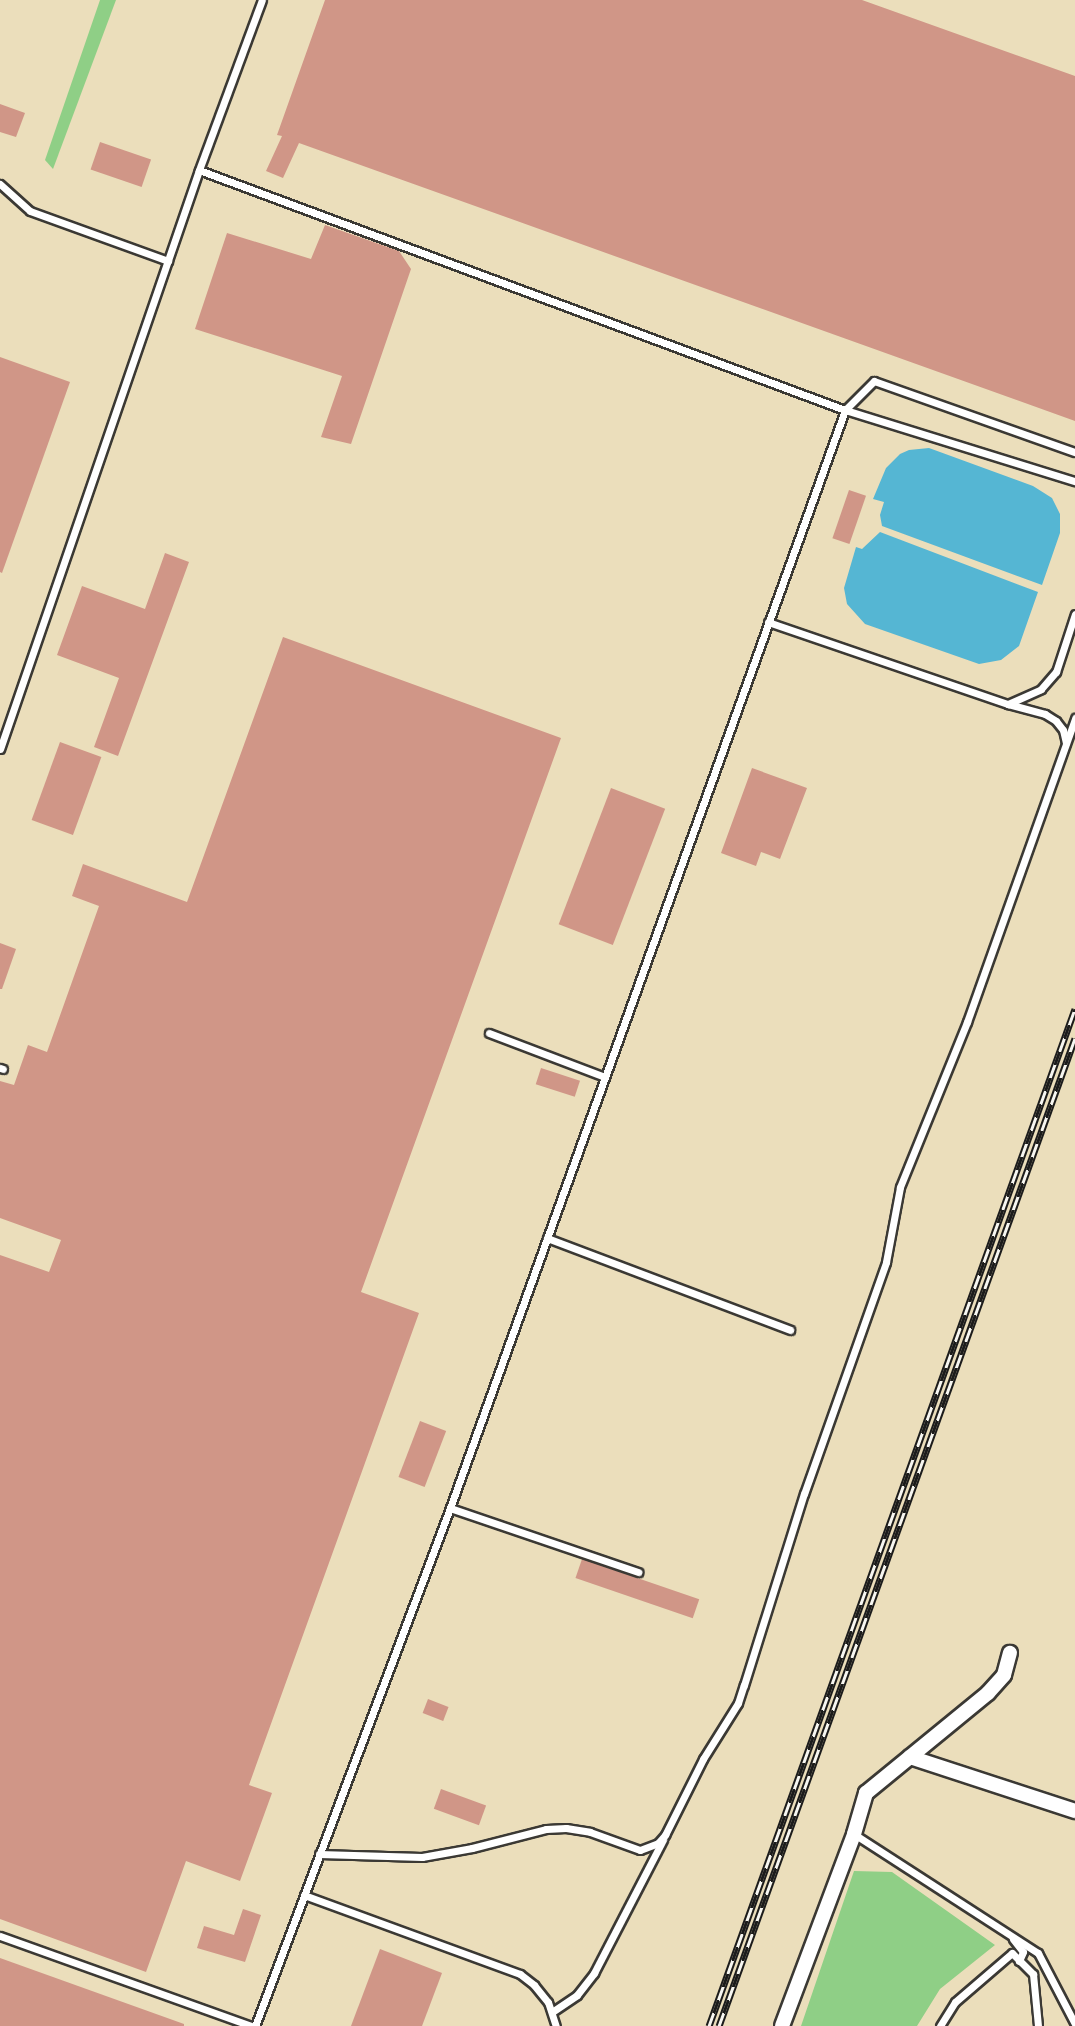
<!DOCTYPE html>
<style>
body{margin:0}
#map{position:relative;width:1075px;height:2026px;overflow:hidden;background:#ebdebb;font-family:"Libre Bodoni",serif}
div>[style]{position:absolute}
.green>*{inset:0;background:#8fcf86}
.water>*{inset:0;background:#55b6d3}
.building>*{inset:0;background:#d09687;transform-origin:0 0}
.roads{filter:drop-shadow(2px 0 #3b3934) drop-shadow(-2px 0 #3b3934) drop-shadow(0 2px #3b3934) drop-shadow(0 -2px #3b3934)}
.service>*{height:7px;margin:-3.5px;padding:0 3.5px;transform-origin:3.5px;border-radius:3.5px;background:#fff}
.minor>*{height:14px;margin:-7px;padding:0 7px;transform-origin:7px;border-radius:7px;background:#fff}
.rail>*{height:7px;margin-top:-3.5px;transform-origin:0;background:repeating-linear-gradient(90deg,#f6f6f2 0 14px,#1c1c1c 0 28px);box-sizing:border-box;border-block:2px solid #1c1c1c}
span{translate:-50% -50%;white-space:nowrap;text-align:center;line-height:1.15;-webkit-text-stroke:4.5px #f6f6f2;paint-order:stroke}
</style>
<div id="map">
<div class="green">
<div style="clip-path:polygon(100px 0,116px 0,53px 169px,45px 160px)"></div>
<div style="clip-path:polygon(854px 1871px,892px 1872px,995px 1945px,940px 1989px,917px 2026px,801px 2026px)"></div>
</div>
<div class="water">
<div style="clip-path:polygon(929px 448px,1033px 486px,1052px 498px,1060px 514px,1060px 533px,1042px 585px,882px 526px,880px 515px,884px 502px,873px 499px,886px 468px,900px 454px,909px 450px)"></div>
<div style="clip-path:polygon(880px 532px,1038px 592px,1019px 646px,1001px 660px,979px 664px,865px 624px,847px 604px,844px 588px,856px 547px,862px 549px)"></div>
</div>
<div class="building">
<div style="clip-path:polygon(325px 0,862px 0,1075px 76px,1075px 421px,299px 143px,283px 178px,266px 171px,282px 136px,277px 135px)"></div>
<div style="clip-path:polygon(0 104px,25px 113px,16px 137px,0 132px)"></div>
<div style="left:100px;top:142px;width:54px;height:29px;rotate:19deg"></div>
<div style="clip-path:polygon(325px 225px,399px 251px,411px 269px,351px 444px,321px 437px,342px 376px,195px 329px,227px 233px,311px 259px)"></div>
<div style="clip-path:polygon(0 357px,70px 382px,2px 573px,0 572px)"></div>
<div style="left:849px;top:490px;width:18px;height:51px;rotate:19deg"></div>
<div style="clip-path:polygon(165px 553px,189px 562px,118px 756px,94px 747px,119px 678px,57px 655px,82px 586px,145px 609px)"></div>
<div style="clip-path:polygon(283px 637px,561px 738px,361px 1292px,419px 1313px,249px 1785px,272px 1793px,240px 1881px,186px 1861px,146px 1972px,0 1919px,0 1255px,49px 1272px,61px 1240px,0 1218px,0 1081px,14px 1085px,28px 1045px,47px 1052px,99px 906px,72px 896px,83px 864px,187px 902px)"></div>
<div style="left:60px;top:742px;width:44px;height:83px;rotate:20deg"></div>
<div style="clip-path:polygon(752px 768px,807px 788px,780px 859px,761px 852px,756px 866px,721px 853px)"></div>
<div style="left:611px;top:788px;width:58px;height:146px;rotate:21deg"></div>
<div style="clip-path:polygon(0 943px,16px 949px,2px 989px,0 989px)"></div>
<div style="left:541px;top:1068px;width:41px;height:17px;rotate:18deg"></div>
<div style="left:420px;top:1421px;width:28px;height:60px;rotate:21deg"></div>
<div style="left:582px;top:1559px;width:124px;height:20px;rotate:19deg"></div>
<div style="left:428px;top:1699px;width:22px;height:15px;rotate:21deg"></div>
<div style="left:441px;top:1789px;width:48px;height:21px;rotate:20deg"></div>
<div style="clip-path:polygon(243px 1909px,261px 1915px,245px 1962px,197px 1948px,204px 1926px,234px 1935px)"></div>
<div style="clip-path:polygon(380px 1949px,442px 1973px,422px 2026px,351px 2026px)"></div>
<div style="clip-path:polygon(0 1958px,184px 2024px,184px 2026px,0 2026px)"></div>
</div>
<div class="roads">
<div class="service">
<div style="left:199px;top:170px;width:181px;rotate:-69.7deg"></div>
<div style="left:0;top:184px;width:40px;rotate:42deg"></div>
<div style="left:30px;top:211px;width:147px;rotate:19.9deg"></div>
<div style="left:768px;top:622px;width:254px;rotate:18.9deg"></div>
<div style="left:1008px;top:704px;width:36px;rotate:-24deg"></div>
<div style="left:1041px;top:689px;width:23px;rotate:-49deg"></div>
<div style="left:1056px;top:672px;width:61px;rotate:-71.9deg"></div>
<div style="left:1008px;top:704px;width:38px;rotate:15deg"></div>
<div style="left:1045px;top:714px;width:13px;rotate:32deg"></div>
<div style="left:1056px;top:721px;width:11px;rotate:52deg"></div>
<div style="left:1063px;top:730px;width:13px;rotate:77deg"></div>
<div style="left:0;top:749px;width:612px;rotate:-71.03deg"></div>
<div style="left:199px;top:170px;width:689px;rotate:20.38deg"></div>
<div style="left:845px;top:410px;width:241px;rotate:17.2deg"></div>
<div style="left:489px;top:1033px;width:124px;rotate:20.8deg"></div>
<div style="left:0;top:1068px;width:3px;rotate:18deg"></div>
<div style="left:547px;top:1238px;width:260px;rotate:20.7deg"></div>
<div style="left:450px;top:1508px;width:199px;rotate:18.8deg"></div>
<div style="left:854px;top:1834px;width:219px;rotate:32.9deg"></div>
<div style="left:1038px;top:1953px;width:80px;rotate:62.5deg"></div>
<div style="left:319px;top:1854px;width:103px;rotate:1.7deg"></div>
<div style="left:422px;top:1857px;width:51px;rotate:-10.2deg"></div>
<div style="left:472px;top:1848px;width:76px;rotate:-14.4deg"></div>
<div style="left:546px;top:1829px;width:20px;rotate:-3deg"></div>
<div style="left:566px;top:1828px;width:24px;rotate:9deg"></div>
<div style="left:590px;top:1832px;width:53px;rotate:19.8deg"></div>
<div style="left:640px;top:1850px;width:19px;rotate:-21deg"></div>
<div style="left:658px;top:1843px;width:11px;rotate:-49deg"></div>
<div style="left:665px;top:1835px;width:85px;rotate:-63.4deg"></div>
<div style="left:703px;top:1759px;width:66px;rotate:-58deg"></div>
<div style="left:738px;top:1703px;width:19px;rotate:-72deg"></div>
<div style="left:744px;top:1685px;width:200px;rotate:-72.6deg"></div>
<div style="left:804px;top:1494px;width:246px;rotate:-70.5deg"></div>
<div style="left:886px;top:1262px;width:76px;rotate:-79.4deg"></div>
<div style="left:900px;top:1187px;width:178px;rotate:-67.9deg"></div>
<div style="left:967px;top:1022px;width:323px;rotate:-70.4deg"></div>
<div style="left:304px;top:1895px;width:230px;rotate:20.1deg"></div>
<div style="left:520px;top:1974px;width:18px;rotate:38deg"></div>
<div style="left:534px;top:1985px;width:22px;rotate:51deg"></div>
<div style="left:548px;top:2002px;width:25px;rotate:72deg"></div>
<div style="left:0;top:1936px;width:268px;rotate:19.7deg"></div>
<div style="left:1013px;top:1939px;width:16px;rotate:52deg"></div>
<div style="left:1023px;top:1952px;width:10px;rotate:114deg"></div>
<div style="left:552px;top:2012px;width:30px;rotate:-34deg"></div>
<div style="left:577px;top:1995px;width:28px;rotate:-52deg"></div>
<div style="left:594px;top:1973px;width:150px;rotate:-62.6deg"></div>
<div style="left:255px;top:2026px;width:553px;rotate:-69.37deg"></div>
<div style="left:450px;top:1508px;width:1167px;rotate:-70.21deg"></div>
<div style="left:845px;top:410px;width:41px;rotate:-45deg"></div>
<div style="left:874px;top:381px;width:213px;rotate:19.5deg"></div>
<div style="left:940px;top:2026px;width:28px;rotate:-58deg"></div>
<div style="left:955px;top:2002px;width:75px;rotate:-40.7deg"></div>
<div style="left:1012px;top:1953px;width:30px;rotate:45deg"></div>
<div style="left:1033px;top:1974px;width:52px;rotate:84.5deg"></div>
</div>
<div class="minor">
<div style="left:910px;top:1757px;width:174px;rotate:18.1deg"></div>
<div style="left:782px;top:2026px;width:205px;rotate:-69.4deg"></div>
<div style="left:854px;top:1834px;width:43px;rotate:-73.7deg"></div>
<div style="left:866px;top:1793px;width:158px;rotate:-39.3deg"></div>
<div style="left:988px;top:1693px;width:24px;rotate:-48deg"></div>
<div style="left:1004px;top:1675px;width:23px;rotate:-75deg"></div>
</div>
</div>
<div class="rail">
<div style="left:709px;top:2026px;width:1081px;rotate:-70.21deg"></div>
<div style="left:719px;top:2026px;width:1050px;rotate:-70.18deg"></div>
</div>
</div>
